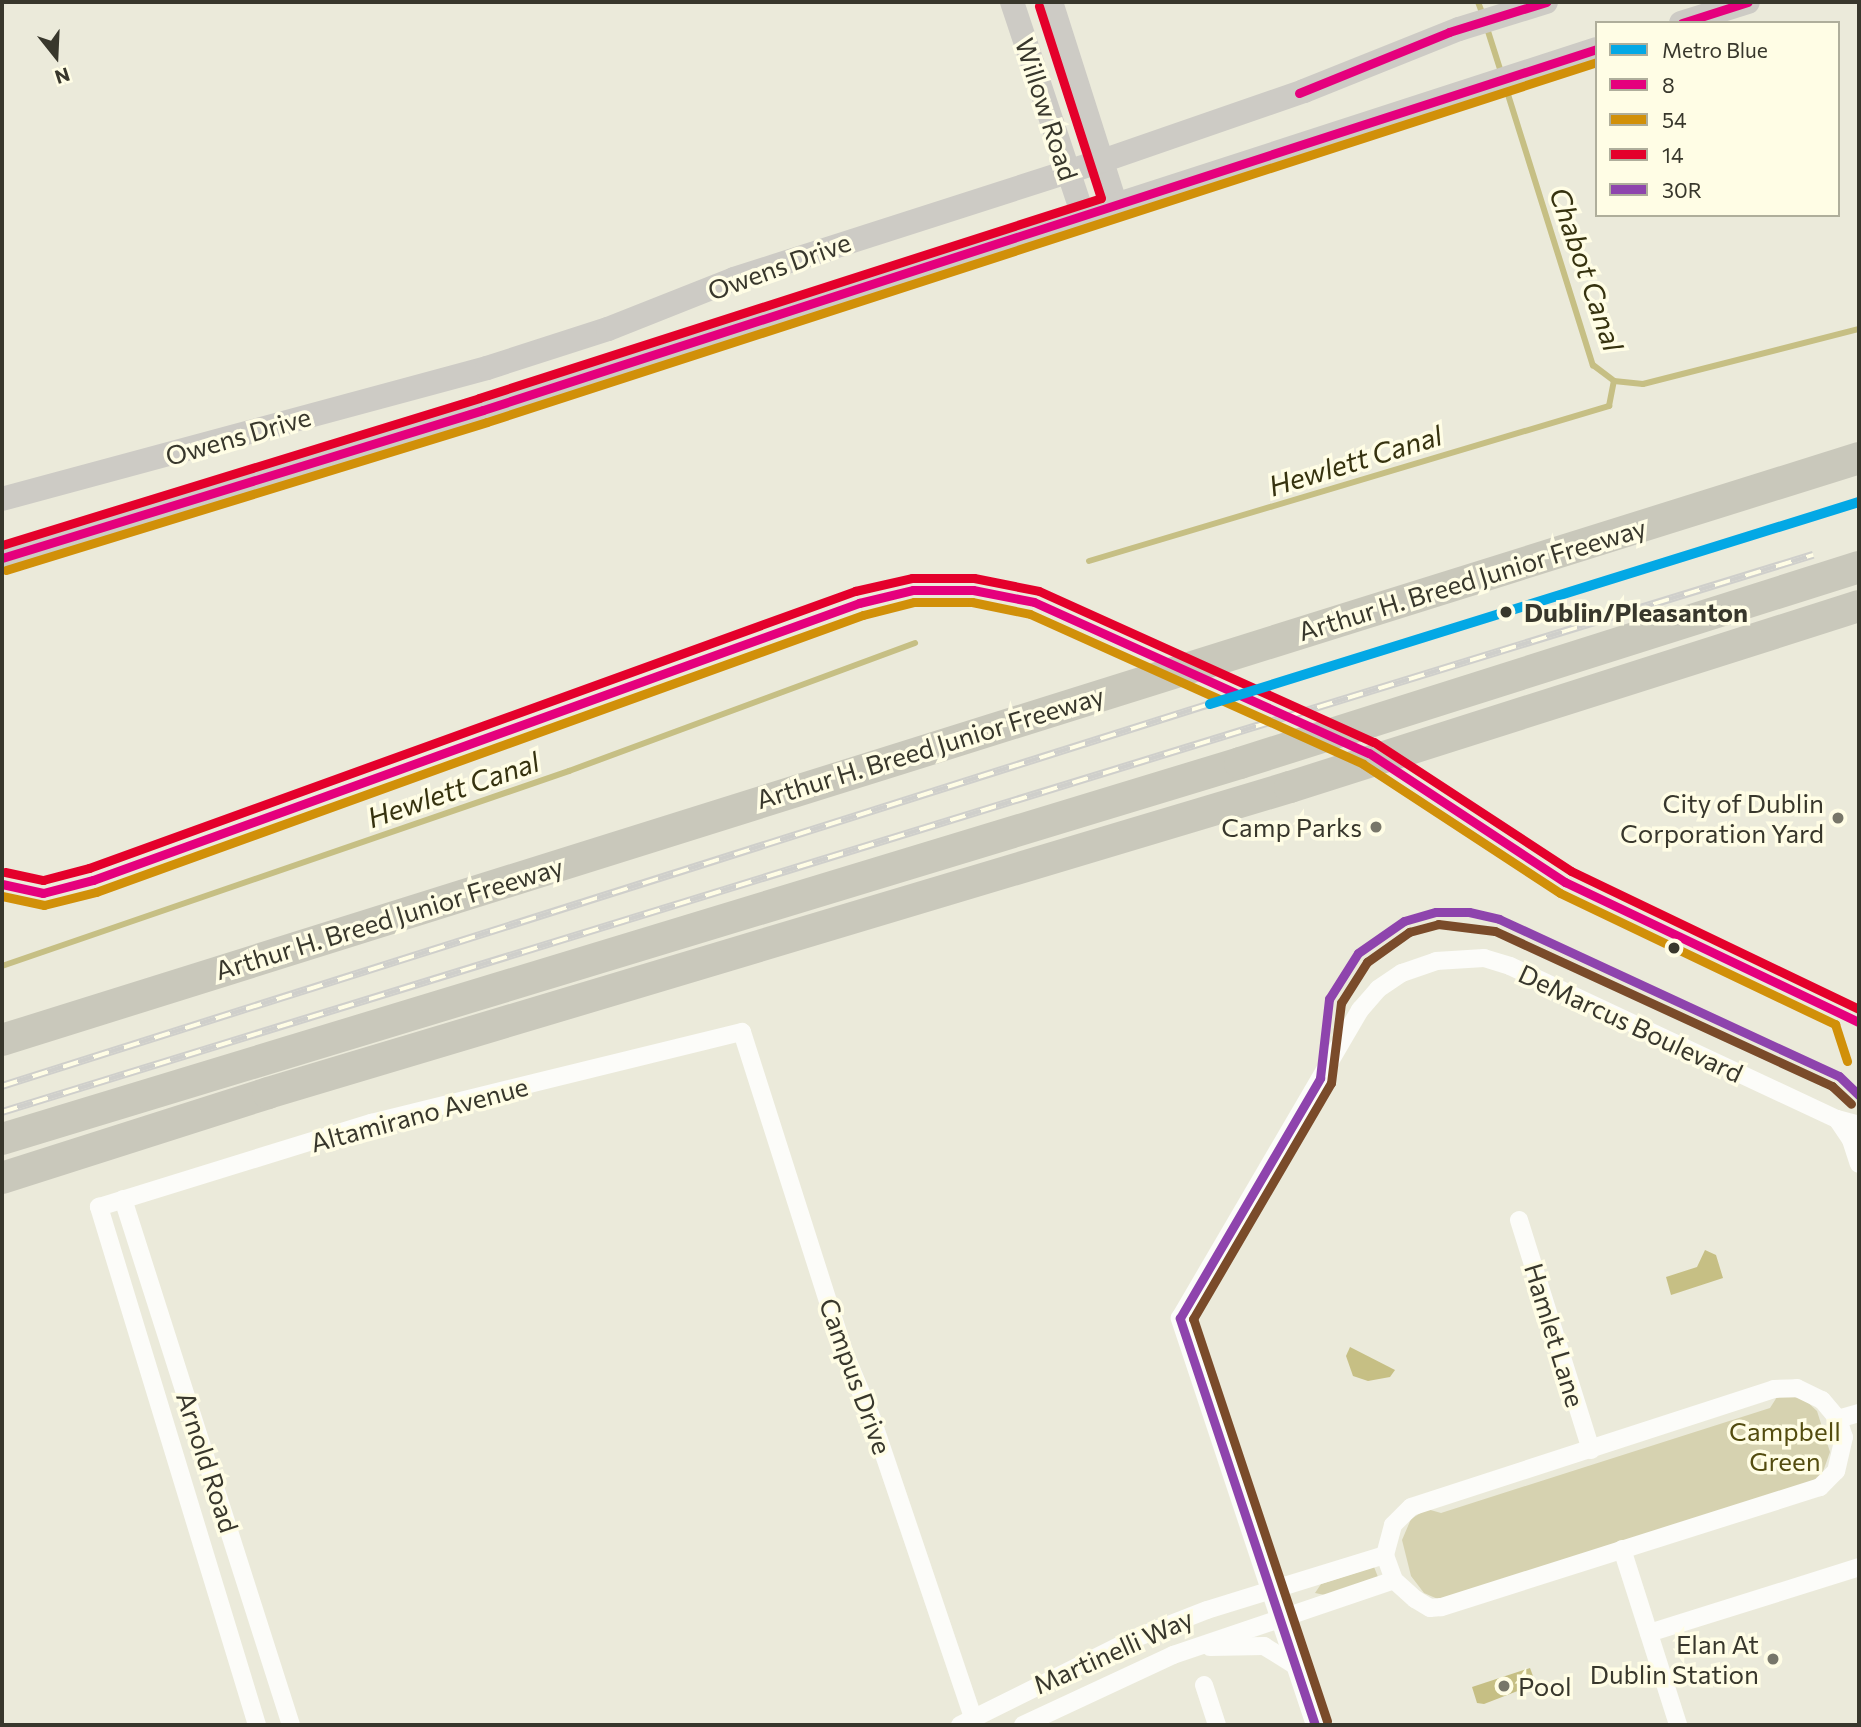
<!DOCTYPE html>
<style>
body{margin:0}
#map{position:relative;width:1861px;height:1727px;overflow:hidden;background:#ebeada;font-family:Commissioner,sans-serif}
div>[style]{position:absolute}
.green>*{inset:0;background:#d6d2b0}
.water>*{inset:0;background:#c6bf84}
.stream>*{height:6px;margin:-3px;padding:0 3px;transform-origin:3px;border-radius:3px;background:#c6bf84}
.street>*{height:18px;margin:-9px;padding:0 9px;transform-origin:9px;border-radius:9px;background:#fcfcf9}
.secondary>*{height:24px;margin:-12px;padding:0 12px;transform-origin:12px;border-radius:12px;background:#cdcbc5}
.highway>*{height:32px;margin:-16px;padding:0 16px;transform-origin:16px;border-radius:16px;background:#c9c8bb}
.rail>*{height:8px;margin-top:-4px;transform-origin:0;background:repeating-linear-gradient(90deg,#fffde5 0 16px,#cfcfcb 0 32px);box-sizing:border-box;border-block:2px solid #cfcfcb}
.bus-1>*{height:9px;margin:-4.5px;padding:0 4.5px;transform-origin:4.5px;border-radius:4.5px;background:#e5007d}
.bus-2>*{height:9px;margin:-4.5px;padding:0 4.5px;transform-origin:4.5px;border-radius:4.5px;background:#d19009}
.bus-3>*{height:9px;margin:-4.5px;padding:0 4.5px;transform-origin:4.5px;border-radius:4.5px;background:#e4002b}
.bus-4>*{height:9px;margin:-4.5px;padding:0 4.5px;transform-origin:4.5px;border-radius:4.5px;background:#8e44ad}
.bus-5>*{height:9px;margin:-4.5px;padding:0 4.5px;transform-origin:4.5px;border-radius:4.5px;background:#7a4b2a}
.metro-1>*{height:10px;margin:-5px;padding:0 5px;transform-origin:5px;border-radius:5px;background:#03a8e5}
.dots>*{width:19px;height:19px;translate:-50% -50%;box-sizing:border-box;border:4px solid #fffde5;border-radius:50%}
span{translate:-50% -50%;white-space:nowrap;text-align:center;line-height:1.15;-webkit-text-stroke:7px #fffde5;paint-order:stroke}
.street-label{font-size:26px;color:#38372c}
.stop-label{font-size:26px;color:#38372c;font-weight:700}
.left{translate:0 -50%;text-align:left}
.poi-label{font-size:26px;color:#38372c}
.right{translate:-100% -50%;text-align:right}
.park-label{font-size:26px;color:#534c0f}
.water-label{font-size:28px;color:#36320f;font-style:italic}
.frame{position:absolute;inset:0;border:4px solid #38372c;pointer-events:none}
.legend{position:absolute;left:1595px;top:21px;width:245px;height:196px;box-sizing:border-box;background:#fffde5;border:2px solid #afae9b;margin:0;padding:9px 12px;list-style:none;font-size:21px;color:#38372c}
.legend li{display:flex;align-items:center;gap:14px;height:35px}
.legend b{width:35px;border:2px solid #afae9b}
.north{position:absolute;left:21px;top:21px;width:70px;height:70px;-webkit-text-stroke:5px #fffde5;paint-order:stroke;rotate:162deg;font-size:19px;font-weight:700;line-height:28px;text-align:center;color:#38372c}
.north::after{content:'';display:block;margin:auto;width:24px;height:32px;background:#38372c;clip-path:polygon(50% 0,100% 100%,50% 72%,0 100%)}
</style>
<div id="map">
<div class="green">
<div style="clip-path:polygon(1789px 1395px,1802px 1397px,1817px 1411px,1830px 1452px,1821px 1477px,1800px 1487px,1440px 1600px,1424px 1593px,1411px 1576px,1402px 1540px,1411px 1519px,1427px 1509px,1441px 1513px,1770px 1408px,1777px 1397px)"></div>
<div style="clip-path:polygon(1374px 1567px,1378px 1577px,1325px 1595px,1315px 1593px,1321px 1584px)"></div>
</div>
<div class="water">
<div style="clip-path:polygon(1705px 1250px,1716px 1255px,1723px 1278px,1671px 1295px,1666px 1277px,1697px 1267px)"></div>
<div style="clip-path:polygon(1350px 1347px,1395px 1370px,1390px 1377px,1368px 1381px,1353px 1376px,1346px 1356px)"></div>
<div style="clip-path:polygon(1530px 1668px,1536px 1684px,1484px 1704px,1477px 1703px,1472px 1687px)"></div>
</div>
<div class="stream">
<div style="left:1478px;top:2px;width:14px;rotate:69deg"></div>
<div style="left:1486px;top:25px;width:52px;rotate:72.3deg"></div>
<div style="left:1505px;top:85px;width:294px;rotate:72.6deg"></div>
<div style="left:1593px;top:365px;width:26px;rotate:37deg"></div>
<div style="left:1614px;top:381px;width:29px;rotate:6deg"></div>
<div style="left:1643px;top:384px;width:223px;rotate:-14.3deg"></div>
<div style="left:1089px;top:561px;width:543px;rotate:-16.6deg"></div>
<div style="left:1609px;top:406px;width:25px;rotate:-79deg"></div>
<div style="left:2px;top:966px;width:600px;rotate:-18.98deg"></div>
<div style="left:569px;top:771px;width:369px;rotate:-20.3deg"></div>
</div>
<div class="street">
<div style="left:1837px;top:1119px;width:25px;rotate:56deg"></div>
<div style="left:1851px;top:1140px;width:25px;rotate:72deg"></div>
<div style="left:123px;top:1199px;width:552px;rotate:72.29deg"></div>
<div style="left:1519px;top:1220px;width:241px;rotate:72.6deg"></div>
<div style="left:1797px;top:1388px;width:28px;rotate:26deg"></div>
<div style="left:1822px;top:1400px;width:25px;rotate:50deg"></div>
<div style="left:1838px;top:1419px;width:19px;rotate:72deg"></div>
<div style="left:1844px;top:1437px;width:35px;rotate:103deg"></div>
<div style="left:1836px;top:1471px;width:23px;rotate:135deg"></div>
<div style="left:1820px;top:1487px;width:398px;rotate:162.4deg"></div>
<div style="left:1441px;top:1607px;width:11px;rotate:175deg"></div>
<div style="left:1430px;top:1608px;width:17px;rotate:-149deg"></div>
<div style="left:1415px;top:1599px;width:28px;rotate:-138deg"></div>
<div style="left:1394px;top:1580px;width:27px;rotate:-110deg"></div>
<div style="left:1385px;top:1555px;width:31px;rotate:-75deg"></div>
<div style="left:1393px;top:1525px;width:25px;rotate:-45deg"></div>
<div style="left:1411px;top:1507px;width:382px;rotate:-18deg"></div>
<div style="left:1774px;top:1389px;width:23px;rotate:-2deg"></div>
<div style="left:1838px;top:1419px;width:22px;rotate:-16deg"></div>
<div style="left:1622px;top:1549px;width:185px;rotate:72.3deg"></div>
<div style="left:1649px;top:1633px;width:220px;rotate:-17.4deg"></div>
<div style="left:1210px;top:1647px;width:54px;rotate:-1.1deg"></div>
<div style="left:1264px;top:1646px;width:38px;rotate:32deg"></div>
<div style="left:1204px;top:1685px;width:42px;rotate:72deg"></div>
<div style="left:257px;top:1725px;width:542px;rotate:-106.96deg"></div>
<div style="left:99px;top:1207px;width:285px;rotate:-17.2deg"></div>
<div style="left:371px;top:1123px;width:382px;rotate:-13.8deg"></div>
<div style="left:742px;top:1032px;width:336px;rotate:72.3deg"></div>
<div style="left:844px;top:1352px;width:73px;rotate:67.3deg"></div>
<div style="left:872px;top:1419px;width:316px;rotate:71.3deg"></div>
<div style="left:960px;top:1725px;width:193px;rotate:-26.4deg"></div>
<div style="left:1133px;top:1639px;width:79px;rotate:-21.4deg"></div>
<div style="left:1207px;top:1610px;width:186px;rotate:-17.2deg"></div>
<div style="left:1023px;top:1725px;width:166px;rotate:-25deg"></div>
<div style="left:1173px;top:1655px;width:233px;rotate:-18.7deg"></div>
<div style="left:1315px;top:1725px;width:429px;rotate:-108.4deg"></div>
<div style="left:1180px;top:1318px;width:357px;rotate:-59.7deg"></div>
<div style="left:1360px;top:1010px;width:28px;rotate:-49deg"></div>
<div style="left:1378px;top:989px;width:29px;rotate:-34deg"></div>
<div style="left:1402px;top:973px;width:36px;rotate:-19deg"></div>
<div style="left:1436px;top:961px;width:48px;rotate:-3.6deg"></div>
<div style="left:1484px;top:958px;width:27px;rotate:17deg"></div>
<div style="left:1510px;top:966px;width:361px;rotate:25.1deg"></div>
<div style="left:1837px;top:1119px;width:23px;rotate:15deg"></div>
</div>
<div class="secondary">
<div style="left:1012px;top:2px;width:225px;rotate:71.6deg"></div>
<div style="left:1051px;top:2px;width:214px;rotate:72.3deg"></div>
<div style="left:1681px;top:23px;width:70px;rotate:-17.4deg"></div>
<div style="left:2px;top:499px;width:502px;rotate:-15.12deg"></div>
<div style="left:487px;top:368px;width:127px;rotate:-17.9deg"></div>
<div style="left:608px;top:329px;width:136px;rotate:-21.6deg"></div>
<div style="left:734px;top:279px;width:386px;rotate:-17.8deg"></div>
<div style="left:1102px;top:161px;width:214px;rotate:-19.1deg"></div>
<div style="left:1304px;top:91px;width:167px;rotate:-21.8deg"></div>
<div style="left:1459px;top:29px;width:91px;rotate:-17.2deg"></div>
<div style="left:2px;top:558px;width:503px;rotate:-17.1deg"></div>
<div style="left:483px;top:410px;width:1171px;rotate:-17.96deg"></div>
</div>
<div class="highway">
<div style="left:2px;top:1040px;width:1946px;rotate:-17.4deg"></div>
<div style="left:2px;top:1139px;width:1294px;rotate:-16.89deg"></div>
<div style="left:1240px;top:763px;width:649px;rotate:-17.57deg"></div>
<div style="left:2px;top:1178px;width:279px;rotate:-17.7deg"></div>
<div style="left:268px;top:1093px;width:1067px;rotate:-16.67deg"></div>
<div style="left:1290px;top:787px;width:597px;rotate:-17.65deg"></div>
</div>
<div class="rail">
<div style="left:2px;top:1086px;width:1267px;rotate:-17.55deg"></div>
<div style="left:2px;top:1112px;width:1895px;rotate:-17.1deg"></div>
</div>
<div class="bus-1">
<div style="left:1682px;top:23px;width:69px;rotate:-17.7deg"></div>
<div style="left:1299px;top:93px;width:162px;rotate:-22.1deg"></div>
<div style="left:1449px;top:32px;width:102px;rotate:-17.2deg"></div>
<div style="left:2px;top:558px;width:503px;rotate:-17.1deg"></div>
<div style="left:483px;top:410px;width:1171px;rotate:-17.96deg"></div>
<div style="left:2px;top:884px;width:42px;rotate:12.4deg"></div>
<div style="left:43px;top:893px;width:52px;rotate:-14.6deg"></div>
<div style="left:93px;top:880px;width:815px;rotate:-19.88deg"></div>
<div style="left:859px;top:603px;width:56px;rotate:-13.5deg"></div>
<div style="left:913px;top:590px;width:60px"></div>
<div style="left:973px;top:590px;width:62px;rotate:11.1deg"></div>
<div style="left:1034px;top:602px;width:367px;rotate:24.3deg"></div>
<div style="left:1369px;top:753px;width:235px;rotate:33.4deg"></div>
<div style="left:1565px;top:882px;width:326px;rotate:25.5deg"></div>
</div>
<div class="bus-2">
<div style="left:6px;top:570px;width:503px;rotate:-17.1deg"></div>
<div style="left:487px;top:422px;width:1167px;rotate:-17.97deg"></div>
<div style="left:2px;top:896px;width:43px;rotate:12.1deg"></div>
<div style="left:44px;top:905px;width:54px;rotate:-14deg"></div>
<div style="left:96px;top:892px;width:815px;rotate:-19.86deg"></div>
<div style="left:863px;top:615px;width:53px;rotate:-14.3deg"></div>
<div style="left:914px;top:602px;width:58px"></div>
<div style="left:972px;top:602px;width:59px;rotate:11.7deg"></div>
<div style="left:1030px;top:614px;width:365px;rotate:24.2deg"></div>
<div style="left:1363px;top:764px;width:235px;rotate:33.2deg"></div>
<div style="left:1560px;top:893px;width:305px;rotate:25.5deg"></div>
<div style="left:1835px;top:1024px;width:39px;rotate:72deg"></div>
</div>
<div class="bus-3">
<div style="left:2px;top:545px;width:499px;rotate:-17.1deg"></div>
<div style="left:479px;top:398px;width:653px;rotate:-17.82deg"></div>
<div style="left:1101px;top:198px;width:202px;rotate:-107.9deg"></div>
<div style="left:5px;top:872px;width:39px;rotate:12deg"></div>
<div style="left:43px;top:880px;width:48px;rotate:-14.6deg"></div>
<div style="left:89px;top:868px;width:815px;rotate:-19.88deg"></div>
<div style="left:855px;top:591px;width:58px;rotate:-12.8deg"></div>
<div style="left:912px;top:578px;width:62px"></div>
<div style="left:974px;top:578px;width:66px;rotate:11.3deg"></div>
<div style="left:1039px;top:591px;width:367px;rotate:24.3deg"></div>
<div style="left:1374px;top:742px;width:235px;rotate:33.2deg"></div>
<div style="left:1571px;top:871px;width:319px;rotate:25.6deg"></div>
</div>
<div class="bus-4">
<div style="left:1315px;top:1725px;width:429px;rotate:-108.4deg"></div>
<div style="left:1180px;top:1318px;width:278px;rotate:-59.7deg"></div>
<div style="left:1320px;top:1078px;width:80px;rotate:-83.5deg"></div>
<div style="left:1329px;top:999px;width:54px;rotate:-57.8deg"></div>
<div style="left:1358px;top:953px;width:56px;rotate:-34.8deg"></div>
<div style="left:1404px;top:921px;width:33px;rotate:-16deg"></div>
<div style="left:1436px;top:912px;width:33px"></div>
<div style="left:1469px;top:912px;width:31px;rotate:13deg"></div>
<div style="left:1499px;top:919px;width:374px;rotate:24.8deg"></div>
<div style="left:1839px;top:1076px;width:28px;rotate:44deg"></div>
</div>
<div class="bus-5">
<div style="left:1327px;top:1721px;width:424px;rotate:-108.4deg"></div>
<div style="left:1193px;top:1319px;width:273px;rotate:-59.7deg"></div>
<div style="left:1331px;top:1083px;width:81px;rotate:-82.9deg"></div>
<div style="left:1341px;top:1003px;width:49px;rotate:-57.6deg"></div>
<div style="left:1367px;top:962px;width:52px;rotate:-35.5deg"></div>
<div style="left:1409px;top:932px;width:30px;rotate:-15deg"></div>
<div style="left:1438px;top:924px;width:57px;rotate:7deg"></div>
<div style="left:1495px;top:931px;width:371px;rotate:24.7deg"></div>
<div style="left:1832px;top:1086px;width:26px;rotate:43deg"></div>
</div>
<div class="metro-1">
<div style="left:1210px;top:704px;width:680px;rotate:-17.29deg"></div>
</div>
<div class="dots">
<div style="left:1506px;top:612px;background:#38372c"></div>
<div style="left:1838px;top:818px;background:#777669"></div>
<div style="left:1376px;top:827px;background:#777669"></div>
<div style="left:1674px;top:948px;background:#38372c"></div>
<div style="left:1773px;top:1659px;background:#777669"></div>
<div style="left:1504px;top:1686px;background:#777669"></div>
</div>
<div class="street-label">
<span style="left:1047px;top:109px;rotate:72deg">Willow Road</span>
<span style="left:779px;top:266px;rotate:-20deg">Owens Drive</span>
<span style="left:238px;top:436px;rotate:-16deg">Owens Drive</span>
<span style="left:1472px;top:579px;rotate:-17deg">Arthur H. Breed Junior Freeway</span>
<span style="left:930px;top:747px;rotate:-17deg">Arthur H. Breed Junior Freeway</span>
<span style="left:389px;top:918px;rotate:-17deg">Arthur H. Breed Junior Freeway</span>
<span style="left:1631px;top:1023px;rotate:25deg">DeMarcus Boulevard</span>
<span style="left:419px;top:1114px;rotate:-15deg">Altamirano Avenue</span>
<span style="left:1555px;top:1335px;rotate:73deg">Hamlet Lane</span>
<span style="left:856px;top:1376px;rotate:70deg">Campus Drive</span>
<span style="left:208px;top:1462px;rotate:72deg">Arnold Road</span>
<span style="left:1113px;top:1651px;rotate:-24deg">Martinelli Way</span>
</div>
<div class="stop-label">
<span class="left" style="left:1524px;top:612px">Dublin/Pleasanton</span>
</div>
<div class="poi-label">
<span class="right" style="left:1824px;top:818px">City of Dublin<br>Corporation Yard</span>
<span class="right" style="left:1362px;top:827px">Camp Parks</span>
<span class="right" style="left:1759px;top:1659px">Elan At<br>Dublin Station</span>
<span class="left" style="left:1518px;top:1686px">Pool</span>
</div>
<div class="park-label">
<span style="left:1785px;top:1446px">Campbell<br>Green</span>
</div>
<div class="water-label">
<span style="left:1587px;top:269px;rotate:71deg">Chabot Canal</span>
<span style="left:1355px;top:460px;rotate:-17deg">Hewlett Canal</span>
<span style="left:453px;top:789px;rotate:-19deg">Hewlett Canal</span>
</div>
<div class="frame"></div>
<ul class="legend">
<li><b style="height:9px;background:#03a8e5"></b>Metro Blue</li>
<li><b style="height:9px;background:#e5007d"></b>8</li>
<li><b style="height:9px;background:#d19009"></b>54</li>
<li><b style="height:9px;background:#e4002b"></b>14</li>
<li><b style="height:9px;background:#8e44ad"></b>30R</li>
</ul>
<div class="north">N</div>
</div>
